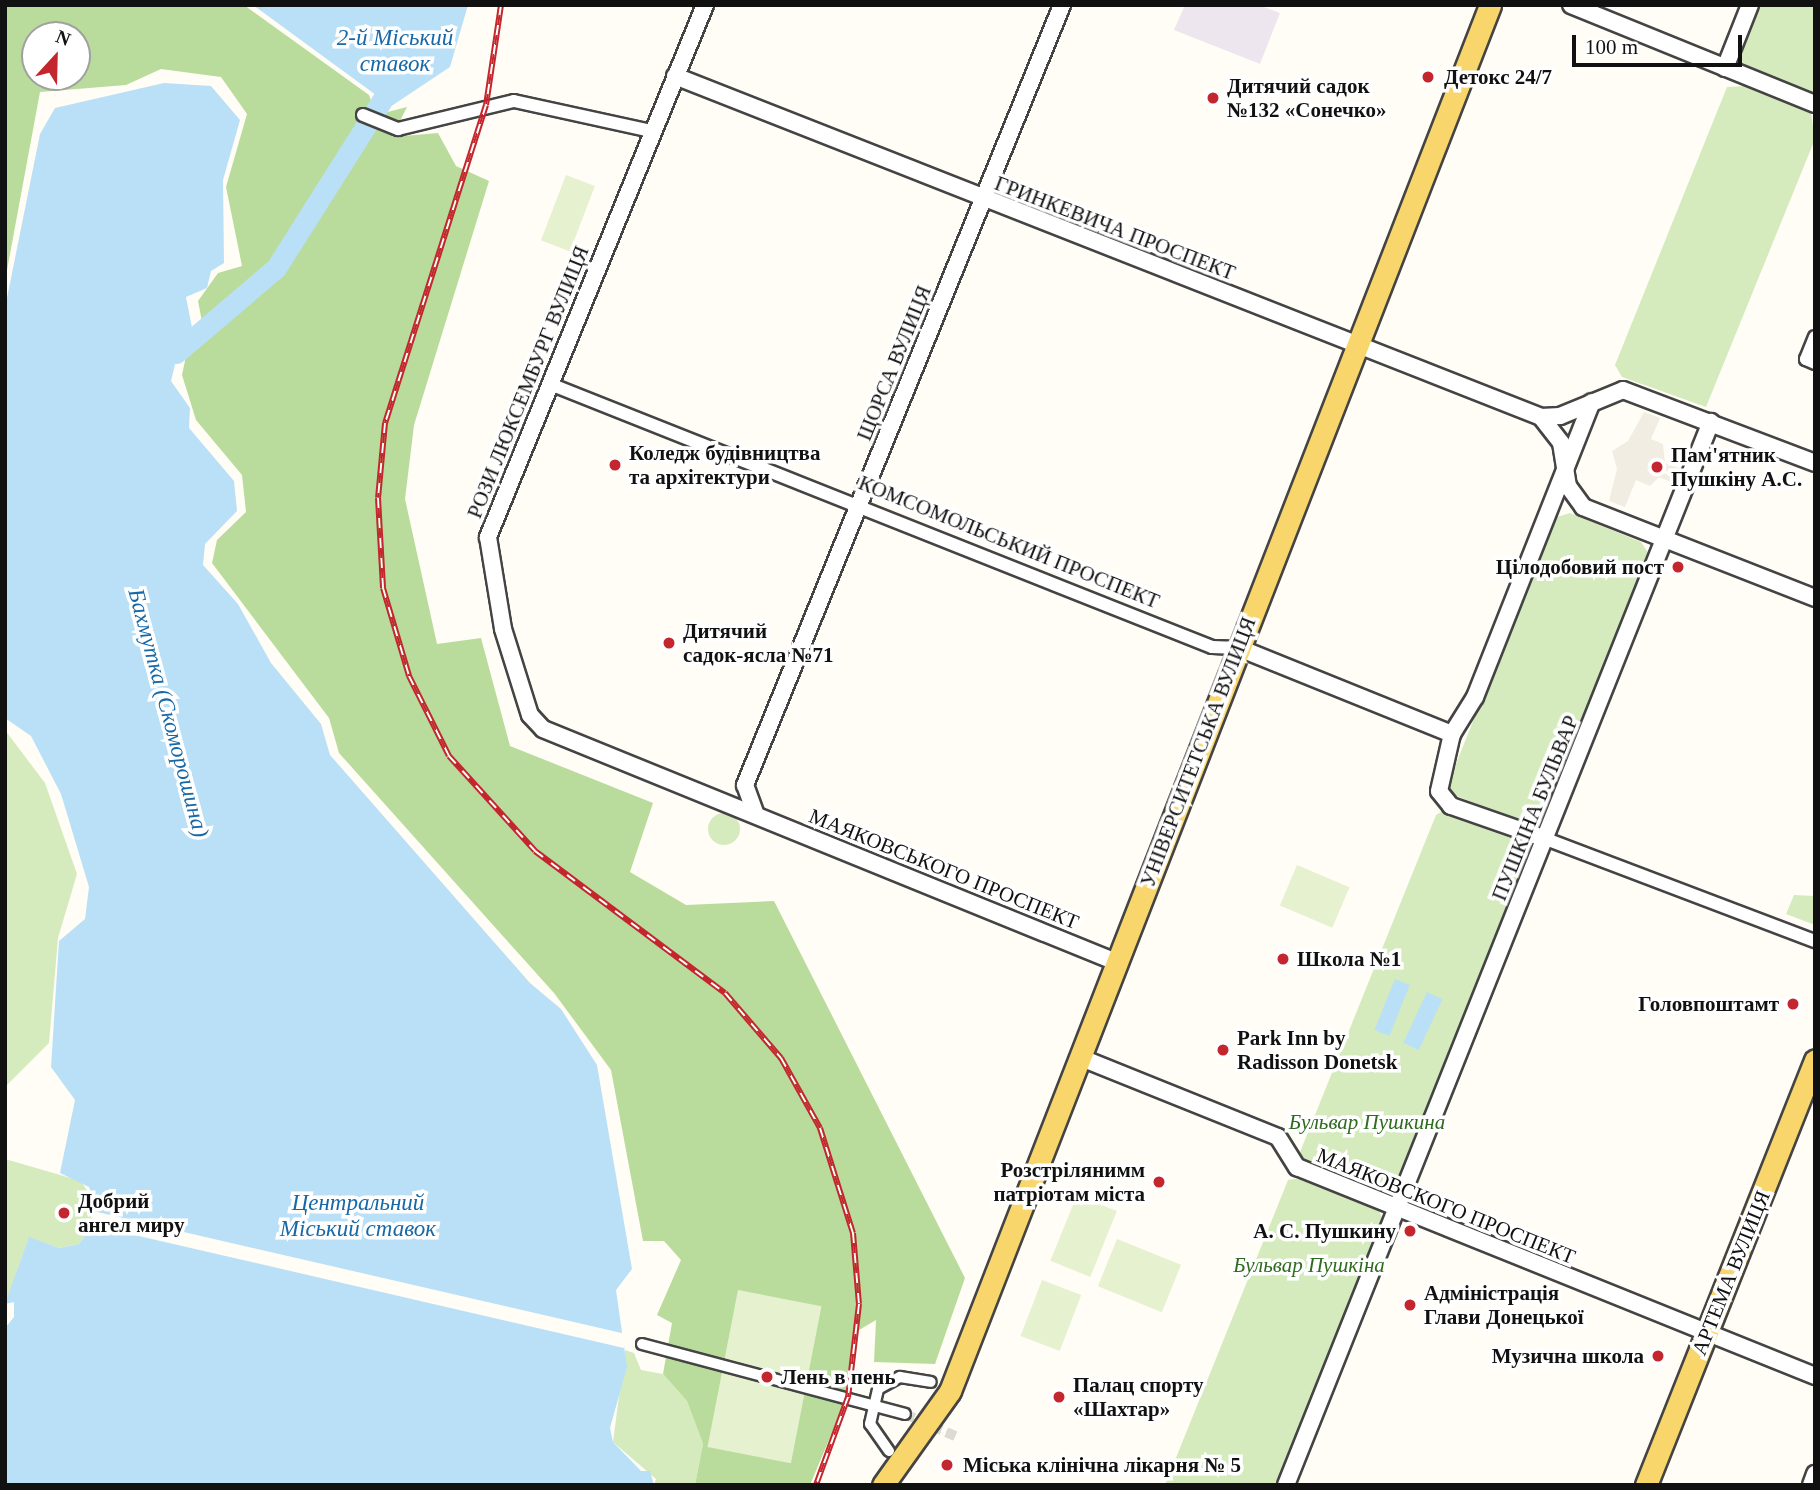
<!DOCTYPE html>
<meta charset="utf-8">
<style>
body{margin:0}
#map{position:relative;width:1820px;height:1490px;overflow:hidden;background:#fffdf5;font-family:"Times New Roman",serif}
div>[style]{position:absolute}
.industrial>*{inset:0;background:#eee6ef}
.green>*{inset:0;background:#d5ebbd}
.round{border-radius:50%}
.forest>*{inset:0;background:#b9dc9c}
.pitch>*{inset:0;background:#e6f2cf;transform-origin:0 0}
.plaza>*{inset:0;background:#f1ede2}
.water>*{inset:0;background:#b9e0f7;transform-origin:0 0}
.pier>*{inset:0;background:#fffdf5;transform-origin:0 0}
.river>*{height:21px;margin:-10.5px;padding:0 10.5px;transform-origin:10.5px;border-radius:10.5px;background:#b9e0f7}
.pedestrian-tunnel>*{height:10px;margin-top:-5px;transform-origin:0;background:repeating-linear-gradient(90deg,#dbdad3 0 10px,transparent 0 15px)}
.roads{filter:drop-shadow(2px 0 #444) drop-shadow(-2px 0 #444) drop-shadow(0 2px #444) drop-shadow(0 -2px #444)}
.pedestrian>*{height:10px;margin:-5px;padding:0 5px;transform-origin:5px;border-radius:5px;background:#fff}
.minor>*{height:12px;margin:-6px;padding:0 6px;transform-origin:6px;border-radius:6px;background:#fff}
.tertiary>*{height:16px;margin:-8px;padding:0 8px;transform-origin:8px;border-radius:8px;background:#fff}
.primary>*{height:21px;margin:-10.5px;padding:0 10.5px;transform-origin:10.5px;border-radius:10.5px;background:#f9d66b}
.rail>*{height:6px;margin-top:-3px;transform-origin:0;background:repeating-linear-gradient(90deg,#fff 0 10px,#c4262e 0 20px);box-sizing:border-box;border-block:2px solid #c4262e}
.dots>*{width:19px;height:19px;translate:-50% -50%;box-sizing:border-box;border:4px solid #fff;border-radius:50%}
span{translate:-50% -50%;white-space:nowrap;text-align:center;line-height:1.15;-webkit-text-stroke:7px #fff;paint-order:stroke}
.poi-label{font-size:21px;color:#111;font-weight:700}
.left{translate:0 -50%;text-align:left}
.right{translate:-100% -50%;text-align:right}
.street-label{font-size:21px;color:#111}
.park-label{font-size:21px;color:#2f6b1f;font-style:italic}
.water-label{font-size:23px;color:#1768a6;font-style:italic}
.frame{position:absolute;inset:0;border:7px solid #111;pointer-events:none}
.north{position:absolute;left:21px;top:21px;width:70px;height:70px;box-sizing:border-box;background:#fff;border:2px solid #a0a0a0;border-radius:50%;rotate:22deg;font-size:19px;font-weight:700;line-height:28px;text-align:center;color:#111}
.north::after{content:'';display:block;margin:auto;width:24px;height:32px;background:#c4262e;clip-path:polygon(50% 0,100% 100%,50% 72%,0 100%)}
.scale{position:absolute;left:1572px;top:35px;width:170px;height:32px;box-sizing:border-box;border:4px solid #111;border-top:0;padding-left:9px;font-size:21px;line-height:24px;white-space:nowrap;color:#111;-webkit-text-stroke:5px #fff;paint-order:stroke}
</style>
<div id="map">
<div class="industrial">
<div style="clip-path:polygon(1185px 5px,1258px 5px,1280px 13px,1260px 64px,1174px 30px)"></div>
</div>
<div class="green">
<div style="clip-path:polygon(1758px 5px,1815px 5px,1815px 96px,1739px 63px)"></div>
<div style="clip-path:polygon(1745px 86px,1811px 113px,1815px 139px,1706px 407px,1622px 377px,1615px 365px,1727px 87px)"></div>
<div style="clip-path:polygon(1570px 513px,1641px 542px,1651px 557px,1546px 820px,1531px 826px,1452px 794px,1448px 784px,1554px 518px)"></div>
<div style="clip-path:polygon(5px 730px,45px 783px,77px 874px,58px 938px,49px 1043px,5px 1087px)"></div>
<div style="clip-path:polygon(1444px 810px,1521px 840px,1529px 853px,1393px 1192px,1387px 1195px,1298px 1157px,1436px 815px)"></div>
<div class="round" style="left:708px;top:813px;width:32px;height:32px"></div>
<div style="clip-path:polygon(1794px 895px,1815px 896px,1815px 925px,1786px 914px)"></div>
<div style="clip-path:polygon(5px 1159px,81px 1181px,95px 1203px,91px 1228px,79px 1244px,59px 1248px,29px 1238px,5px 1306px)"></div>
<div style="clip-path:polygon(1300px 1178px,1378px 1209px,1383px 1220px,1275px 1485px,1165px 1485px,1288px 1180px)"></div>
<div style="clip-path:polygon(625px 1350px,634px 1353px,641px 1370px,663px 1374px,687px 1401px,703px 1444px,695px 1485px,654px 1485px,656px 1479px,613px 1442px)"></div>
</div>
<div class="forest">
<div style="clip-path:polygon(evenodd,5px 5px,244px 5px,369px 95px,376px 115px,407px 107px,392px 137px,438px 133px,456px 166px,489px 181px,414px 425px,405px 499px,437px 644px,481px 638px,510px 746px,653px 803px,630px 872px,686px 905px,774px 901px,965px 1278px,935px 1364px,874px 1362px,876px 1320px,854px 1333px,844px 1404px,810px 1485px,695px 1485px,703px 1444px,687px 1401px,663px 1374px,672px 1323px,657px 1315px,681px 1260px,664px 1241px,643px 1241px,611px 1070px,554px 993px,339px 753px,329px 718px,212px 563px,217px 540px,246px 512px,242px 475px,196px 420px,182px 375px,186px 356px,204px 332px,198px 301px,218px 273px,242px 266px,226px 187px,247px 114px,221px 77px,161px 69px,126px 85px,40px 92px,5px 281px,5px 5px,35px 35px,77px 35px,77px 77px,35px 77px,35px 35px)"></div>
</div>
<div class="pitch">
<div style="left:566px;top:175px;width:31px;height:70px;rotate:21deg"></div>
<div style="left:1297px;top:865px;width:57px;height:44px;rotate:23deg"></div>
<div style="left:1077px;top:1195px;width:43px;height:71px;rotate:22deg"></div>
<div style="left:1117px;top:1239px;width:69px;height:51px;rotate:22deg"></div>
<div style="left:1042px;top:1280px;width:42px;height:60px;rotate:21deg"></div>
<div style="left:738px;top:1290px;width:85px;height:160px;rotate:11deg"></div>
</div>
<div class="plaza">
<div style="clip-path:polygon(1644px 412px,1660px 418px,1651px 439px,1663px 444px,1665px 463px,1681px 469px,1661px 472px,1677px 479px,1675px 484px,1659px 477px,1650px 486px,1636px 480px,1625px 507px,1609px 501px,1617px 469px,1612px 451px,1628px 441px)"></div>
</div>
<div class="water">
<div style="clip-path:polygon(253px 5px,468px 5px,450px 67px,381px 113px,375px 111px,376px 95px)"></div>
<div style="clip-path:polygon(164px 83px,211px 86px,240px 120px,223px 180px,224px 263px,211px 271px,207px 288px,186px 297px,194px 338px,177px 356px,171px 381px,190px 408px,189px 428px,234px 481px,237px 511px,205px 544px,203px 565px,238px 604px,271px 663px,321px 724px,330px 755px,530px 983px,561px 1009px,597px 1065px,632px 1269px,616px 1290px,627px 1367px,610px 1428px,613px 1442px,641px 1471px,650px 1471px,654px 1485px,5px 1485px,5px 1328px,14px 1317px,14px 1302px,5px 1304px,29px 1237px,59px 1248px,79px 1244px,91px 1228px,95px 1203px,89px 1187px,60px 1173px,75px 1100px,51px 1067px,59px 941px,85px 919px,89px 887px,61px 794px,31px 736px,5px 718px,5px 308px,40px 134px,55px 108px)"></div>
<div style="left:1395px;top:979px;width:16px;height:55px;rotate:22deg"></div>
<div style="left:1427px;top:992px;width:17px;height:56px;rotate:25deg"></div>
</div>
<div class="pier">
<div style="left:93px;top:1211px;width:548px;height:14px;rotate:13deg"></div>
</div>
<div class="river">
<div style="left:176px;top:353px;width:131px;rotate:-40.4deg"></div>
<div style="left:276px;top:268px;width:213px;rotate:-57.7deg"></div>
</div>
<div class="pedestrian-tunnel">
<div style="left:905px;top:1414px;width:55px;rotate:23.7deg"></div>
</div>
<div class="roads">
<div class="pedestrian">
<div style="left:642px;top:1344px;width:272px;rotate:14.9deg"></div>
<div style="left:889px;top:1451px;width:33px;rotate:-125deg"></div>
<div style="left:870px;top:1424px;width:36px;rotate:-77deg"></div>
<div style="left:878px;top:1389px;width:25px;rotate:-29deg"></div>
<div style="left:900px;top:1377px;width:31px;rotate:9deg"></div>
</div>
<div class="minor">
<div style="left:363px;top:115px;width:38px;rotate:22deg"></div>
<div style="left:398px;top:129px;width:119px;rotate:-13.6deg"></div>
<div style="left:514px;top:101px;width:141px;rotate:12.3deg"></div>
<div style="left:1815px;top:337px;width:24px;rotate:112deg"></div>
<div style="left:1806px;top:359px;width:10px;rotate:24deg"></div>
<div style="left:550px;top:384px;width:712px;rotate:21.67deg"></div>
<div style="left:1212px;top:647px;width:27px;rotate:2deg"></div>
<div style="left:1546px;top:839px;width:288px;rotate:20.8deg"></div>
</div>
<div class="tertiary">
<div style="left:705px;top:5px;width:575px;rotate:112.19deg"></div>
<div style="left:488px;top:537px;width:93px;rotate:80.7deg"></div>
<div style="left:503px;top:629px;width:90px;rotate:72.6deg"></div>
<div style="left:530px;top:715px;width:19px;rotate:47deg"></div>
<div style="left:543px;top:729px;width:619px;rotate:22.13deg"></div>
<div style="left:1571px;top:5px;width:263px;rotate:22.1deg"></div>
<div style="left:1725px;top:68px;width:68px;rotate:-68.4deg"></div>
<div style="left:675px;top:76px;width:931px;rotate:21.49deg"></div>
<div style="left:1541px;top:417px;width:19px;rotate:-3deg"></div>
<div style="left:1560px;top:416px;width:68px;rotate:-22.4deg"></div>
<div style="left:1623px;top:390px;width:205px;rotate:20.8deg"></div>
<div style="left:1541px;top:417px;width:33px;rotate:52deg"></div>
<div style="left:1561px;top:443px;width:44px;rotate:80.8deg"></div>
<div style="left:1568px;top:486px;width:26px;rotate:54deg"></div>
<div style="left:1583px;top:507px;width:249px;rotate:21.4deg"></div>
<div style="left:1239px;top:648px;width:230px;rotate:22deg"></div>
<div style="left:756px;top:815px;width:32px;rotate:-110deg"></div>
<div style="left:745px;top:785px;width:842px;rotate:-67.88deg"></div>
<div style="left:1546px;top:839px;width:101px;rotate:-160.8deg"></div>
<div style="left:1451px;top:806px;width:19px;rotate:-129deg"></div>
<div style="left:1439px;top:791px;width:58px;rotate:-77.2deg"></div>
<div style="left:1452px;top:734px;width:44px;rotate:-58.1deg"></div>
<div style="left:1475px;top:697px;width:317px;rotate:-68.4deg"></div>
<div style="left:1079px;top:1057px;width:214px;rotate:21.9deg"></div>
<div style="left:1278px;top:1137px;width:36px;rotate:58deg"></div>
<div style="left:1297px;top:1167px;width:559px;rotate:21.97deg"></div>
<div style="left:1286px;top:1485px;width:1145px;rotate:-68.21deg"></div>
<div style="left:1811px;top:1485px;width:12px;rotate:-70deg"></div>
</div>
<div class="primary">
<div style="left:883px;top:1485px;width:115px;rotate:-54.5deg"></div>
<div style="left:950px;top:1391px;width:1487px;rotate:-68.71deg"></div>
<div style="left:1646px;top:1485px;width:457px;rotate:-68.3deg"></div>
</div>
</div>
<div class="rail">
<div style="left:501px;top:5px;width:101px;rotate:98.5deg"></div>
<div style="left:486px;top:105px;width:334px;rotate:107.6deg"></div>
<div style="left:385px;top:423px;width:75px;rotate:95.3deg"></div>
<div style="left:378px;top:498px;width:90px;rotate:86.8deg"></div>
<div style="left:383px;top:588px;width:92px;rotate:73.5deg"></div>
<div style="left:409px;top:676px;width:89px;rotate:63.4deg"></div>
<div style="left:449px;top:756px;width:128px;rotate:47.8deg"></div>
<div style="left:535px;top:851px;width:237px;rotate:36.8deg"></div>
<div style="left:725px;top:993px;width:86px;rotate:49.3deg"></div>
<div style="left:781px;top:1058px;width:80px;rotate:60.9deg"></div>
<div style="left:820px;top:1128px;width:110px;rotate:72.6deg"></div>
<div style="left:853px;top:1233px;width:71px;rotate:85.2deg"></div>
<div style="left:859px;top:1304px;width:94px;rotate:96.7deg"></div>
<div style="left:848px;top:1397px;width:94px;rotate:110deg"></div>
</div>
<div class="dots">
<div style="left:1428px;top:77px;background:#c4262e"></div>
<div style="left:1213px;top:98px;background:#c4262e"></div>
<div style="left:615px;top:465px;background:#c4262e"></div>
<div style="left:1657px;top:467px;background:#c4262e"></div>
<div style="left:1678px;top:567px;background:#c4262e"></div>
<div style="left:669px;top:643px;background:#c4262e"></div>
<div style="left:1283px;top:959px;background:#c4262e"></div>
<div style="left:1793px;top:1004px;background:#c4262e"></div>
<div style="left:1223px;top:1050px;background:#c4262e"></div>
<div style="left:1159px;top:1182px;background:#c4262e"></div>
<div style="left:64px;top:1213px;background:#c4262e"></div>
<div style="left:1410px;top:1231px;background:#c4262e"></div>
<div style="left:1410px;top:1305px;background:#c4262e"></div>
<div style="left:1658px;top:1356px;background:#c4262e"></div>
<div style="left:767px;top:1377px;background:#c4262e"></div>
<div style="left:1059px;top:1397px;background:#c4262e"></div>
<div style="left:947px;top:1465px;background:#c4262e"></div>
</div>
<div class="poi-label">
<span class="left" style="left:1444px;top:77px">Детокс 24/7</span>
<span class="left" style="left:1227px;top:98px">Дитячий садок<br>№132 «Сонечко»</span>
<span class="left" style="left:629px;top:465px">Коледж будівництва<br>та архітектури</span>
<span class="left" style="left:1671px;top:467px">Пам'ятник<br>Пушкіну А.С.</span>
<span class="right" style="left:1664px;top:567px">Цілодобовий пост</span>
<span class="left" style="left:683px;top:643px">Дитячий<br>садок-ясла №71</span>
<span class="left" style="left:1297px;top:959px">Школа №1</span>
<span class="right" style="left:1779px;top:1004px">Головпоштамт</span>
<span class="left" style="left:1237px;top:1050px">Park Inn by<br>Radisson Donetsk</span>
<span class="right" style="left:1145px;top:1182px">Розстрілянимм<br>патріотам міста</span>
<span class="left" style="left:78px;top:1213px">Добрий<br>ангел миру</span>
<span class="right" style="left:1396px;top:1231px">А. С. Пушкину</span>
<span class="left" style="left:1424px;top:1305px">Адміністрація<br>Глави Донецької</span>
<span class="right" style="left:1644px;top:1356px">Музична школа</span>
<span class="left" style="left:781px;top:1377px">Лень в пень</span>
<span class="left" style="left:1073px;top:1397px">Палац спорту<br>«Шахтар»</span>
<span class="left" style="left:963px;top:1465px">Міська клінічна лікарня № 5</span>
</div>
<div class="street-label">
<span style="left:1115px;top:228px;rotate:21deg">ГРИНКЕВИЧА ПРОСПЕКТ</span>
<span style="left:894px;top:363px;rotate:-68deg">ЩОРСА ВУЛИЦЯ</span>
<span style="left:528px;top:382px;rotate:-68deg">РОЗИ ЛЮКСЕМБУРГ ВУЛИЦЯ</span>
<span style="left:1009px;top:542px;rotate:22deg">КОМСОМОЛЬСЬКИЙ ПРОСПЕКТ</span>
<span style="left:1198px;top:752px;rotate:-69deg">УНІВЕРСИТЕТСЬКА ВУЛИЦЯ</span>
<span style="left:1535px;top:808px;rotate:-68deg">ПУШКІНА БУЛЬВАР</span>
<span style="left:944px;top:869px;rotate:22deg">МАЯКОВСЬКОГО ПРОСПЕКТ</span>
<span style="left:1446px;top:1206px;rotate:22deg">МАЯКОВСКОГО ПРОСПЕКТ</span>
<span style="left:1731px;top:1273px;rotate:-68deg">АРТЕМА ВУЛИЦЯ</span>
</div>
<div class="park-label">
<span style="left:1367px;top:1122px">Бульвар Пушкина</span>
<span style="left:1309px;top:1265px">Бульвар Пушкіна</span>
</div>
<div class="water-label">
<span style="left:395px;top:51px">2-й Міський<br>ставок</span>
<span style="left:168px;top:713px;rotate:75deg">Бахмутка (Скоморошина)</span>
<span style="left:358px;top:1216px">Центральний<br>Міський ставок</span>
</div>
<div class="frame"></div>
<div class="north">N</div>
<div class="scale">100 m</div>
</div>
